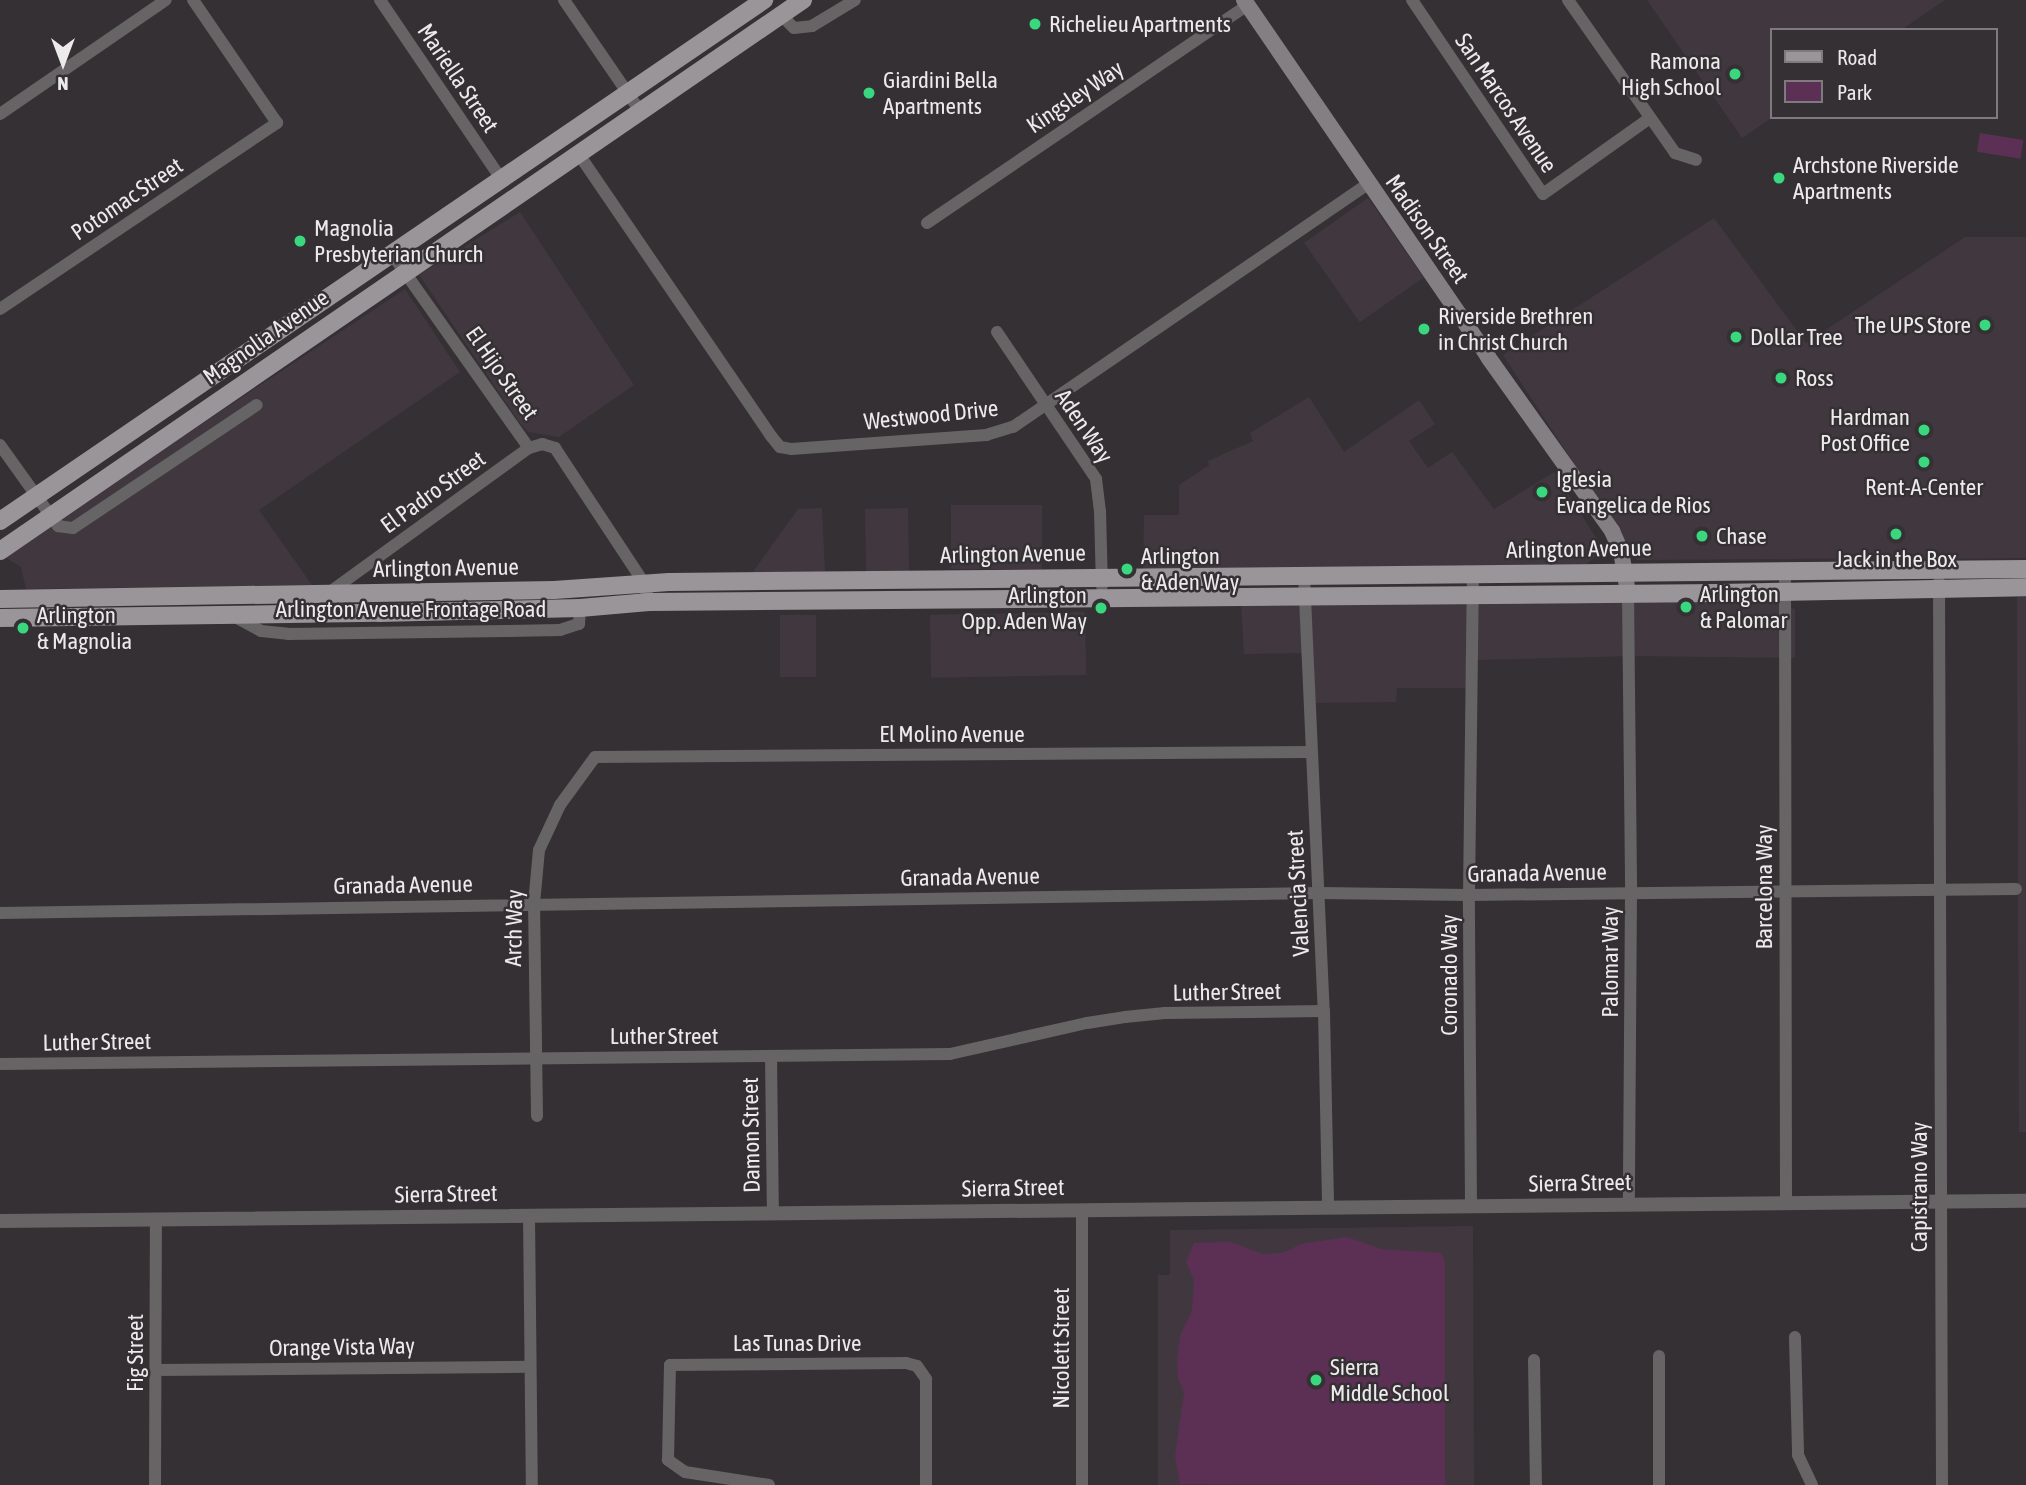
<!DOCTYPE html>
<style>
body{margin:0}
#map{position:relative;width:2026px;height:1485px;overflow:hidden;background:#343033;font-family:"Asap Condensed",sans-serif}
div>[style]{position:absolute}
.built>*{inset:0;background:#41383f;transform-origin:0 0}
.green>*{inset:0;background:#5c3055;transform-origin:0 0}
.minor>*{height:12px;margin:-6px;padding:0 6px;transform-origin:6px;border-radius:6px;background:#666465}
.tertiary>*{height:14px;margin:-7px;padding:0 7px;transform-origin:7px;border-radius:7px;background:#666465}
.secondary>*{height:16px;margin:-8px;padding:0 8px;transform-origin:8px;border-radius:8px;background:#837f82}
.primary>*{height:18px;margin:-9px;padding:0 9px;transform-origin:9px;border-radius:9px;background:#999598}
.dots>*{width:19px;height:19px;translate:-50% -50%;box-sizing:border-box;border:4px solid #343033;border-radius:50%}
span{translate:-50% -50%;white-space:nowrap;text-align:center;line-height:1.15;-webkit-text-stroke:5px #343033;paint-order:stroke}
.poi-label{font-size:23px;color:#edeaec}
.left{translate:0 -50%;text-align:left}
.right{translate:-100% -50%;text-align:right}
.street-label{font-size:23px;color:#edeaec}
.legend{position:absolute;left:1770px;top:28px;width:228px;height:91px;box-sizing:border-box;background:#343033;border:2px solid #7e7a7d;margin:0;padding:9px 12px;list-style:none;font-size:21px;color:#edeaec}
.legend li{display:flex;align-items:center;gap:14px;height:35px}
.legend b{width:35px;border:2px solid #7e7a7d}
.north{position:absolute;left:28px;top:28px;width:70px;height:70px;-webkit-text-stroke:5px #343033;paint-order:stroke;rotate:180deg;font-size:19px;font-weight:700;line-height:28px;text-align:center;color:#edeaec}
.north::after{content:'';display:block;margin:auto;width:24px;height:32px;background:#edeaec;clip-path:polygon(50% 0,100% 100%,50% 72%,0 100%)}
</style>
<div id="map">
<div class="built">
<div style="clip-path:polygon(1647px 0,1945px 0,1901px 30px,1772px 30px,1773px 117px,1742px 138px)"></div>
<div style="left:1368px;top:198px;width:97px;height:78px;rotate:55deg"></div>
<div style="clip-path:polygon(520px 212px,634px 385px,559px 437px,528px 432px,519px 422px,419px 275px)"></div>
<div style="clip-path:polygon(1714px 218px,1806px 343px,1965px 237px,2026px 237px,2026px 558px,1941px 559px,1936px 551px,1934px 558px,1637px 560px,1503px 355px)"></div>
<div style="clip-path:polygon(405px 289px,460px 372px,259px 510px,312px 585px,26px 589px,21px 567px,3px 556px)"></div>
<div style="clip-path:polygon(1309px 397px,1344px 452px,1419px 400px,1435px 424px,1409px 441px,1428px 468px,1452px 452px,1494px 509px,1554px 472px,1600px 544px,1599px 553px,1587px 564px,1143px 570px,1144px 515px,1179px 515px,1179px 485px,1209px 465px,1208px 461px,1253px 441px,1250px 433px)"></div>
<div style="left:1042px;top:505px;width:64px;height:91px;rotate:90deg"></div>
<div style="clip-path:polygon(822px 508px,825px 572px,752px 573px,798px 509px)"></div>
<div style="left:908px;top:508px;width:65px;height:43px;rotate:89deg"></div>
<div style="clip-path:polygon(2017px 597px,2026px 597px,2026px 1132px,2019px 1132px)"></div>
<div style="clip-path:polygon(1766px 601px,1795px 609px,1795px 658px,1633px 656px,1476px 660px,1476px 688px,1397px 688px,1396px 702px,1312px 703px,1308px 653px,1244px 654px,1241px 604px)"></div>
<div style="left:1085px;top:612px;width:63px;height:155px;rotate:89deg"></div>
<div style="left:816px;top:615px;width:62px;height:36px;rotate:90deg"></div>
<div style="clip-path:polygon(1473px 1226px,1474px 1485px,1158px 1485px,1158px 1275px,1170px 1275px,1170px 1230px)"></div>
</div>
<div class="green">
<div style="left:1980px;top:133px;width:44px;height:19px;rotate:9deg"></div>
<div style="clip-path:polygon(1347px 1237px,1381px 1249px,1441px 1253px,1445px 1262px,1445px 1485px,1180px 1484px,1175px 1456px,1184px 1393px,1178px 1378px,1177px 1360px,1180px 1336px,1192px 1311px,1194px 1280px,1186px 1262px,1194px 1243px,1231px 1242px,1262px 1254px,1283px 1253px,1301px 1244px)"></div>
</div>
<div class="minor">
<div style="left:380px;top:0;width:216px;rotate:55.9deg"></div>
<div style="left:564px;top:0;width:135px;rotate:55.6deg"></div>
<div style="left:1412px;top:0;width:234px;rotate:56deg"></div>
<div style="left:1543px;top:194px;width:131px;rotate:-35.4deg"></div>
<div style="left:1568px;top:0;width:187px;rotate:55deg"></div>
<div style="left:1675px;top:153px;width:22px;rotate:18deg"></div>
<div style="left:781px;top:15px;width:18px;rotate:45deg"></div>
<div style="left:794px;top:28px;width:18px;rotate:-6deg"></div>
<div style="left:812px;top:26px;width:50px;rotate:-31.2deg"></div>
<div style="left:0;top:114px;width:201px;rotate:-34.5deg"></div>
<div style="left:578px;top:153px;width:343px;rotate:55.7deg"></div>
<div style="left:771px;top:436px;width:14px;rotate:51deg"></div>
<div style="left:780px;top:447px;width:11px;rotate:10deg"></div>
<div style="left:791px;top:449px;width:196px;rotate:-4.1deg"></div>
<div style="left:986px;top:435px;width:28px;rotate:-17deg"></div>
<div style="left:1013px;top:427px;width:430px;rotate:-34.4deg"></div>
<div style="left:927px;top:223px;width:388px;rotate:-34.2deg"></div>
<div style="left:392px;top:254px;width:237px;rotate:54.8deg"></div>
<div style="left:0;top:309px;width:334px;rotate:-33.9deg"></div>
<div style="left:277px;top:123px;width:149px;rotate:-124.3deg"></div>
<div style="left:997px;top:332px;width:177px;rotate:56deg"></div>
<div style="left:1096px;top:479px;width:32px;rotate:83deg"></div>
<div style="left:1100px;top:511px;width:75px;rotate:88.5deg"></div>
<div style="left:0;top:445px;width:100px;rotate:54.4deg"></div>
<div style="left:58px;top:526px;width:15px;rotate:8deg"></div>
<div style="left:73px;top:528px;width:221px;rotate:-33.8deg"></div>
<div style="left:1785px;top:571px;width:632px;rotate:89.91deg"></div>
<div style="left:1304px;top:576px;width:435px;rotate:87.4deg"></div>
<div style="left:1324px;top:1011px;width:197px;rotate:88.8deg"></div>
<div style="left:1939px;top:582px;width:903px;rotate:89.81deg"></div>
<div style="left:1628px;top:593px;width:300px;rotate:89.4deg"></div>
<div style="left:1631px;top:893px;width:312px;rotate:90.4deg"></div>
<div style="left:327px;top:594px;width:249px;rotate:-35.9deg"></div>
<div style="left:529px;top:448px;width:14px;rotate:-17deg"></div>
<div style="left:542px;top:444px;width:14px;rotate:17deg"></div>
<div style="left:555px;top:448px;width:162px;rotate:56.6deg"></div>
<div style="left:644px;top:583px;width:20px;rotate:75deg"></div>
<div style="left:235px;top:617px;width:30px;rotate:28deg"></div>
<div style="left:261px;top:631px;width:27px;rotate:6deg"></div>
<div style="left:288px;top:634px;width:219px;rotate:-0.8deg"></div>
<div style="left:507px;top:631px;width:53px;rotate:-1.1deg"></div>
<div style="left:560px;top:630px;width:20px;rotate:-18deg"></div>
<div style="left:579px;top:624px;width:16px;rotate:-86deg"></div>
<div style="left:0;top:913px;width:1320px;rotate:-0.87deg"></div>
<div style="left:1320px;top:893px;width:149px;rotate:0.8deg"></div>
<div style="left:1469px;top:895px;width:547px;rotate:-0.63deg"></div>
<div style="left:771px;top:1056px;width:157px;rotate:89.3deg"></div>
<div style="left:0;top:1064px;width:950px;rotate:-0.6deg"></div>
<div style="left:950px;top:1054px;width:140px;rotate:-12.8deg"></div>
<div style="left:1087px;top:1023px;width:38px;rotate:-9deg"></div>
<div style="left:1125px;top:1017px;width:40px;rotate:-5.7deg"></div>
<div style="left:1165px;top:1013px;width:159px;rotate:-0.7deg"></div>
<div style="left:537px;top:1116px;width:212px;rotate:-90.8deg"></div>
<div style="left:534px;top:904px;width:54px;rotate:-84.7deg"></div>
<div style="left:539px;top:850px;width:50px;rotate:-65deg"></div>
<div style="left:560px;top:805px;width:59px;rotate:-53.9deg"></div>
<div style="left:595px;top:757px;width:716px;rotate:-0.4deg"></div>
<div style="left:1471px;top:1206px;width:311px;rotate:-90.4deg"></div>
<div style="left:1469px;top:895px;width:319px;rotate:-89.3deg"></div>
<div style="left:1082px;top:1210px;width:275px;rotate:90deg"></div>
<div style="left:529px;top:1215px;width:270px;rotate:89.4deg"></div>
<div style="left:1795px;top:1337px;width:118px;rotate:88.5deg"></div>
<div style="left:1798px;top:1455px;width:33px;rotate:65deg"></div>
<div style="left:1534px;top:1360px;width:125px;rotate:89.1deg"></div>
<div style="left:156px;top:1370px;width:373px;rotate:-0.5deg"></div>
<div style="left:155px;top:1485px;width:264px;rotate:-89.8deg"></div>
<div style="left:769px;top:1485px;width:85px;rotate:-171.2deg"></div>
<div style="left:685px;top:1472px;width:21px;rotate:-145deg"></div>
<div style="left:668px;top:1460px;width:95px;rotate:-88.8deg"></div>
<div style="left:670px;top:1365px;width:236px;rotate:-0.5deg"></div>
<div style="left:906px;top:1363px;width:11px;rotate:15deg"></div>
<div style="left:917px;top:1366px;width:16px;rotate:55deg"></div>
<div style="left:926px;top:1379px;width:106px;rotate:90deg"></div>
<div style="left:1659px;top:1485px;width:129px;rotate:-90deg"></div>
</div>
<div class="tertiary">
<div style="left:0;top:1221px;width:2026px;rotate:-0.57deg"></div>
</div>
<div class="secondary">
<div style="left:1244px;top:0;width:432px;rotate:55.6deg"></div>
<div style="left:1488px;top:357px;width:214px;rotate:54.5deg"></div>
<div style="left:1612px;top:531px;width:22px;rotate:66deg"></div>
<div style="left:1621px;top:551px;width:43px;rotate:80.5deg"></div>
</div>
<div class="primary">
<div style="left:0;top:521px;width:925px;rotate:-34.29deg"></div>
<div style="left:0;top:551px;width:974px;rotate:-34.46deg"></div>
<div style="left:0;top:599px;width:554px;rotate:-0.93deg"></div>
<div style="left:554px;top:590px;width:115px;rotate:-4deg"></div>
<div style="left:669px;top:582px;width:1357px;rotate:-0.55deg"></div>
<div style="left:0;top:618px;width:379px;rotate:-0.8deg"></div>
<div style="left:379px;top:613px;width:201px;rotate:-1.4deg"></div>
<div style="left:580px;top:608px;width:69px;rotate:-5deg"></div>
<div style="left:649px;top:602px;width:1071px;rotate:-0.48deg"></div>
<div style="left:1720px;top:593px;width:306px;rotate:-1.1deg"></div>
</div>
<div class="dots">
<div style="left:1035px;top:24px;background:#39d87f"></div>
<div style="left:1735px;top:74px;background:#39d87f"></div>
<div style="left:869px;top:93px;background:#39d87f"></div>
<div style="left:1779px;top:178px;background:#39d87f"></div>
<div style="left:300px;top:241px;background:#39d87f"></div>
<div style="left:1985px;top:325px;background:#39d87f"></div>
<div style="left:1424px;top:329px;background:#39d87f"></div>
<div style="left:1736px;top:337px;background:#39d87f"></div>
<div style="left:1781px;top:378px;background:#39d87f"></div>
<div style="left:1924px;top:430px;background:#39d87f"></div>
<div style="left:1924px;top:462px;background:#39d87f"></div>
<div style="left:1542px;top:492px;background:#39d87f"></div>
<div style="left:1896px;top:534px;background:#39d87f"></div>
<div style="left:1702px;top:536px;background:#39d87f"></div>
<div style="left:1127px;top:569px;background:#39d87f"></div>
<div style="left:1686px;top:607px;background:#39d87f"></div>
<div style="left:1101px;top:608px;background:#39d87f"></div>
<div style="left:23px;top:628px;background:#39d87f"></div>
<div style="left:1316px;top:1380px;background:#39d87f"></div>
</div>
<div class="poi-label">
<span class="left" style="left:1049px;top:24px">Richelieu Apartments</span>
<span class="right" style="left:1721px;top:74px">Ramona<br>High School</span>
<span class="left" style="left:883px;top:93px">Giardini Bella<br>Apartments</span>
<span class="left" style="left:1793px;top:178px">Archstone Riverside<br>Apartments</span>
<span class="left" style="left:314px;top:241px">Magnolia<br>Presbyterian Church</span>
<span class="left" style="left:1438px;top:329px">Riverside Brethren<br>in Christ Church</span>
<span class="right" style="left:1971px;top:325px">The UPS Store</span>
<span class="left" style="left:1750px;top:337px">Dollar Tree</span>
<span class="left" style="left:1795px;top:378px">Ross</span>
<span class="right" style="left:1910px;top:430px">Hardman<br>Post Office</span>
<span class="left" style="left:1556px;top:492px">Iglesia<br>Evangelica de Rios</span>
<span style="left:1924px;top:487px">Rent-A-Center</span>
<span class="left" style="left:1716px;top:536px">Chase</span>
<span class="left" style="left:1141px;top:569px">Arlington<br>&amp; Aden Way</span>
<span style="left:1896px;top:559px">Jack in the Box</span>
<span class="left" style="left:1700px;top:607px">Arlington<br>&amp; Palomar</span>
<span class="right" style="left:1087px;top:608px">Arlington<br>Opp. Aden Way</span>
<span class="left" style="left:37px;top:628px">Arlington<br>&amp; Magnolia</span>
<span class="left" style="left:1330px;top:1380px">Sierra<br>Middle School</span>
</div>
<div class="street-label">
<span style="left:458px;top:78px;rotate:56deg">Mariella Street</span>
<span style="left:1075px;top:97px;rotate:-34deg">Kingsley Way</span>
<span style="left:1506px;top:103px;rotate:56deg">San Marcos Avenue</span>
<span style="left:127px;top:199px;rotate:-34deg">Potomac Street</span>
<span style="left:1427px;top:229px;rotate:55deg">Madison Street</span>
<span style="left:266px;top:337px;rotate:-35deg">Magnolia Avenue</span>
<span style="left:502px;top:373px;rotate:55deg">El Hijo Street</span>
<span style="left:931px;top:415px;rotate:-6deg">Westwood Drive</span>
<span style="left:1084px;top:426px;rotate:56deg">Aden Way</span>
<span style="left:433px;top:492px;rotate:-36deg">El Padro Street</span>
<span style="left:1579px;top:549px;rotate:-1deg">Arlington Avenue</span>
<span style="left:1013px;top:554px;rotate:-1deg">Arlington Avenue</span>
<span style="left:446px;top:568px;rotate:-1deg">Arlington Avenue</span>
<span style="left:411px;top:609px">Arlington Avenue Frontage Road</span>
<span style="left:952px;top:734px">El Molino Avenue</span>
<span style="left:1537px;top:873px;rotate:-1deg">Granada Avenue</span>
<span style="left:970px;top:877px;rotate:-1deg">Granada Avenue</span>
<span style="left:403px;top:885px;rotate:-1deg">Granada Avenue</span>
<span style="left:1764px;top:887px;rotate:-90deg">Barcelona Way</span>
<span style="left:1298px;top:893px;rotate:-93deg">Valencia Street</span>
<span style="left:514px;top:928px;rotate:-89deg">Arch Way</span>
<span style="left:1610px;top:962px;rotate:-90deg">Palomar Way</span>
<span style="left:1449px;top:975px;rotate:-90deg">Coronado Way</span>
<span style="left:1227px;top:992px;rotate:-1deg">Luther Street</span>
<span style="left:664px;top:1036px">Luther Street</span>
<span style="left:97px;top:1042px;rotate:-1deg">Luther Street</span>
<span style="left:751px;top:1135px;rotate:-91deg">Damon Street</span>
<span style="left:1580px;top:1183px;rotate:-1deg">Sierra Street</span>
<span style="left:1919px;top:1187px;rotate:-90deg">Capistrano Way</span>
<span style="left:1013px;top:1188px;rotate:-1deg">Sierra Street</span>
<span style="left:446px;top:1194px;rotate:-1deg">Sierra Street</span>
<span style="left:797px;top:1343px">Las Tunas Drive</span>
<span style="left:342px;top:1347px;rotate:-1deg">Orange Vista Way</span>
<span style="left:1061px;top:1348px;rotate:-90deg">Nicolett Street</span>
<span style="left:135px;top:1353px;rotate:-90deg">Fig Street</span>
</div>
<ul class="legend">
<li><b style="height:9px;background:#999598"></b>Road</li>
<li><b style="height:19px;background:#5c3055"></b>Park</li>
</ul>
<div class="north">N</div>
</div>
